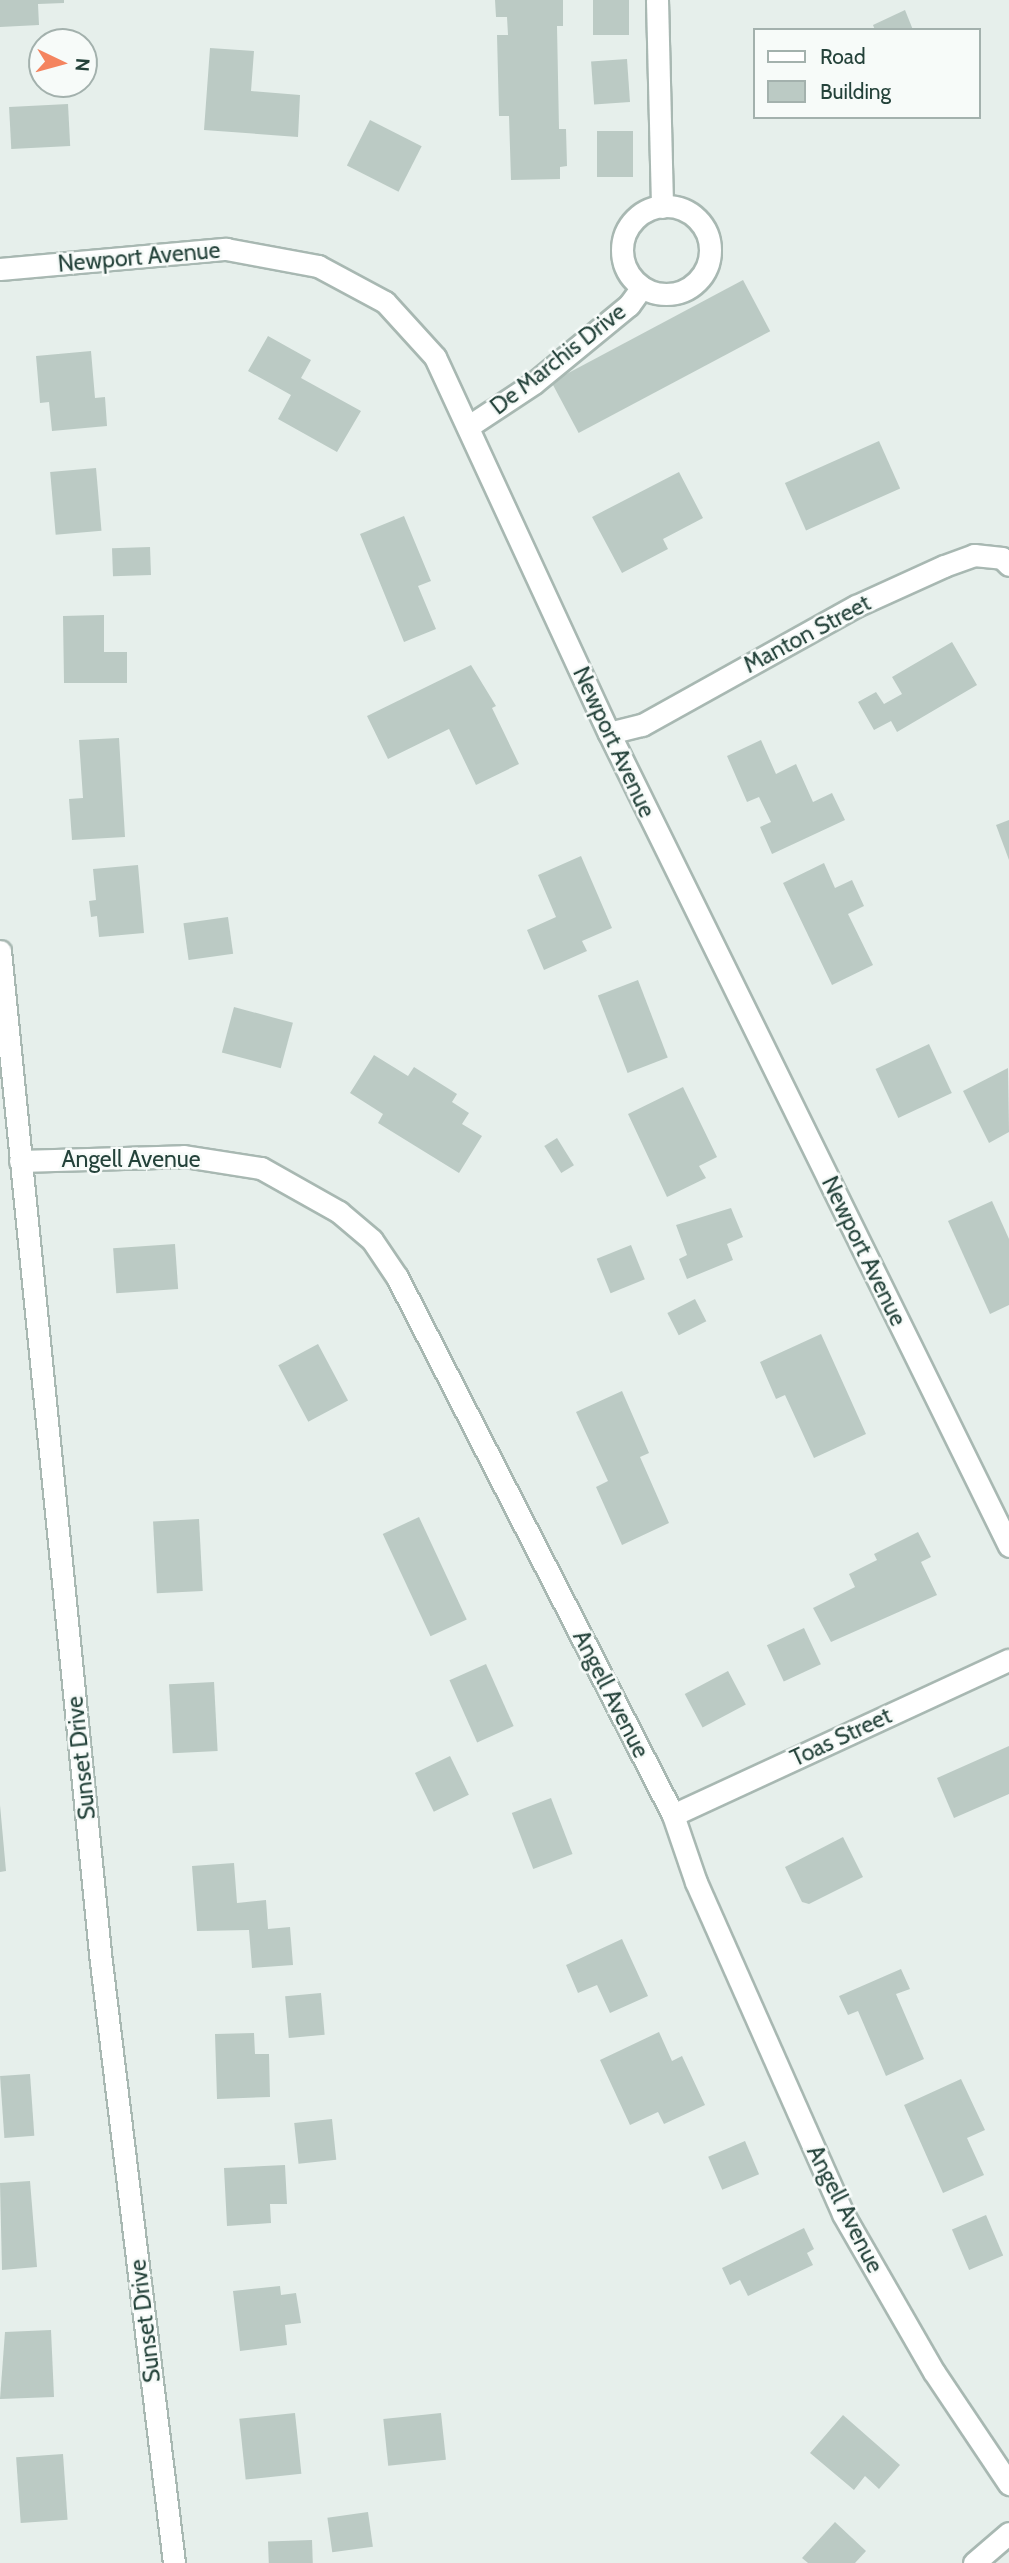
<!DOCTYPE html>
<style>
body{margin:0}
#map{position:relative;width:1009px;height:2563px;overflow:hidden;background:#e6efeb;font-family:Cabin,sans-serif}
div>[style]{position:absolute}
.building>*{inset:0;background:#bbcac4;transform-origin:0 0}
.roads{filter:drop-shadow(2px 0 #a8b8b2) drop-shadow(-2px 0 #a8b8b2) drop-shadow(0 2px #a8b8b2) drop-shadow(0 -2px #a8b8b2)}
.street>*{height:21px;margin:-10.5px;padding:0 10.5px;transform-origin:10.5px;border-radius:10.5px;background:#fff}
.street>.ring{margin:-10.5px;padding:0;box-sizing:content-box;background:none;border:21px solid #fff;border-radius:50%}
.secondary>*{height:21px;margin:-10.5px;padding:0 10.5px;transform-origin:10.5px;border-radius:10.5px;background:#fff}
span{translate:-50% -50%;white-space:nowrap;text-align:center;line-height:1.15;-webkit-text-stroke:5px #f7fbf9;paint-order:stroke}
.street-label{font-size:23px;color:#24423a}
.legend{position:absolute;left:753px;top:28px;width:228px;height:91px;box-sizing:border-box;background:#f7fbf9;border:2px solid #a3b1ad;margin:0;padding:9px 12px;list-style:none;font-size:21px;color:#24423a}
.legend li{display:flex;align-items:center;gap:14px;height:35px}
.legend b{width:35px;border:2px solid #a3b1ad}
.north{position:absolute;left:28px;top:28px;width:70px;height:70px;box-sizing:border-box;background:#f7fbf9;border:2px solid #a3b1ad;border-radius:50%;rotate:95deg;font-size:19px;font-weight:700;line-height:28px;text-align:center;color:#24423a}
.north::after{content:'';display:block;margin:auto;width:24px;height:32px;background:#f4845f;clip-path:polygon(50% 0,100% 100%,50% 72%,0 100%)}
</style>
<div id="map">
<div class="building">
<div style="clip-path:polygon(0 0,64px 0,64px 3px,38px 4px,39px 25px,0 27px)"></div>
<div style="clip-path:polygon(495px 0,563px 0,563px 26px,557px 26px,559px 129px,566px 129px,567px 166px,560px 167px,560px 179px,511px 180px,509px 116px,499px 116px,497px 35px,508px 35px,507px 17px,496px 17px)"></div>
<div style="left:593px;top:0;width:36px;height:35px"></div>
<div style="clip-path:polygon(905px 10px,913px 30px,875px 30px,873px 25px)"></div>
<div style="clip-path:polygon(210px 48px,254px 51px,251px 91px,300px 95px,298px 137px,204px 130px)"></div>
<div style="left:627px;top:59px;width:43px;height:36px;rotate:86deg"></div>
<div style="left:68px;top:104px;width:42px;height:59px;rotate:87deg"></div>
<div style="left:370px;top:120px;width:58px;height:51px;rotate:27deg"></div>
<div style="left:597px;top:131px;width:36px;height:46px"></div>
<div style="left:743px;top:280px;width:58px;height:217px;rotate:62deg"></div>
<div style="clip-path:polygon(268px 336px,311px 360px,301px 378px,361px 411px,337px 452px,278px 419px,291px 395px,248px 371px)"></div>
<div style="clip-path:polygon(91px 351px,95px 398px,105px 397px,107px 426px,52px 431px,49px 402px,40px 403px,36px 356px)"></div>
<div style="left:879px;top:441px;width:52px;height:103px;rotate:66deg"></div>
<div style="left:96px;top:468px;width:63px;height:46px;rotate:85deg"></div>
<div style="clip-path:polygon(679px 472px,703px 518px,663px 539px,668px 549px,622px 573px,592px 517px)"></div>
<div style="clip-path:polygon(404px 516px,431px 581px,418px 586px,436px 629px,404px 642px,360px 534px)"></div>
<div style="left:150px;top:547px;width:28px;height:38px;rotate:88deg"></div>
<div style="clip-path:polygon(104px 615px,104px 652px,127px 652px,127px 683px,64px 683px,63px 616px)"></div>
<div style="clip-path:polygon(952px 642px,977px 685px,897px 732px,891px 721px,874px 730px,858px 702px,876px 692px,884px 704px,902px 694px,892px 677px)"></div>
<div style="clip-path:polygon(471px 665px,496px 706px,492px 708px,519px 764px,476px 785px,449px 729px,388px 759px,367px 716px)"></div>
<div style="clip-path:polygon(119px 738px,125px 837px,72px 840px,69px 799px,83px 798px,79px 740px)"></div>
<div style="clip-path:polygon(761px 740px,776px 774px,796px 764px,813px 802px,832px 793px,845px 820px,772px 854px,760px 827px,771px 822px,759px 797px,747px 802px,727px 756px)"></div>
<div style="clip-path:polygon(1009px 820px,1009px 860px,996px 825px)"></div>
<div style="clip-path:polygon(581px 856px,612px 928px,582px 941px,587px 951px,544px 970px,527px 930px,556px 917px,538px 875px)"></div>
<div style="clip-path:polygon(824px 863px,835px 888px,852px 880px,864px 906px,848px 914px,873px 965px,832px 985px,783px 883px)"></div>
<div style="clip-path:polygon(138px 865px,144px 933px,99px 937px,97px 916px,91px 917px,89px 901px,96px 900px,93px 869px)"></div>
<div style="left:228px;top:917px;width:37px;height:45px;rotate:82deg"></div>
<div style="left:638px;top:980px;width:83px;height:43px;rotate:69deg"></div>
<div style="left:234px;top:1007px;width:61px;height:47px;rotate:15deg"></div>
<div style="left:929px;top:1044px;width:54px;height:59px;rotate:65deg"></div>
<div style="clip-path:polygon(374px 1055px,408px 1076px,414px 1067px,457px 1094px,452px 1102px,469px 1113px,462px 1124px,482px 1136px,459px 1173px,378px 1123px,383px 1114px,350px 1093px)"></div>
<div style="clip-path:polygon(1008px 1068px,1009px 1132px,989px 1143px,963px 1091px)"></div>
<div style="clip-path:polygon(683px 1087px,717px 1157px,699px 1166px,706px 1178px,667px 1197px,628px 1114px)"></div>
<div style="left:557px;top:1138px;width:32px;height:15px;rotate:58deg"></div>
<div style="clip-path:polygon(992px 1201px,1009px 1239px,1009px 1305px,990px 1314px,948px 1221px)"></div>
<div style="clip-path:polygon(731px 1208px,743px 1237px,727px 1244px,733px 1260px,687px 1279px,679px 1259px,687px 1255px,676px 1225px)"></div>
<div style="left:175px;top:1244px;width:45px;height:62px;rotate:86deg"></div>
<div style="left:631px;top:1245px;width:37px;height:37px;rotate:68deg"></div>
<div style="left:695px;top:1299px;width:25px;height:31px;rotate:63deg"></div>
<div style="clip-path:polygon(821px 1334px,866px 1434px,814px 1458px,785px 1395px,776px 1399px,760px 1362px)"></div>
<div style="left:318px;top:1344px;width:64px;height:45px;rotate:62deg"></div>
<div style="clip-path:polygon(622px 1391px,649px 1453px,640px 1457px,669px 1523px,622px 1545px,596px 1487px,608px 1481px,576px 1412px)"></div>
<div style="left:419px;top:1517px;width:113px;height:40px;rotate:65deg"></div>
<div style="left:199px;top:1519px;width:72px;height:46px;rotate:87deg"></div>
<div style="clip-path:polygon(918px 1532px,931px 1557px,921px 1562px,937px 1595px,831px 1642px,813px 1608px,855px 1587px,849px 1574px,877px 1560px,874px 1554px)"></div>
<div style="left:804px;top:1628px;width:40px;height:41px;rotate:65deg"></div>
<div style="left:486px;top:1664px;width:68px;height:40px;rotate:66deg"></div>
<div style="left:728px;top:1671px;width:38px;height:49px;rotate:62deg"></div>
<div style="left:214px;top:1682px;width:69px;height:45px;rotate:87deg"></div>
<div style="clip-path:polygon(1009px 1746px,1009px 1794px,954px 1818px,937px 1778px)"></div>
<div style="left:450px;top:1756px;width:43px;height:39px;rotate:64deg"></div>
<div style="left:551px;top:1798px;width:60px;height:42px;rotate:69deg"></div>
<div style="clip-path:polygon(0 1805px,6px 1871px,0 1872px)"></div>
<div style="clip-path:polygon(843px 1837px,863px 1877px,809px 1904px,802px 1902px,785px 1867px)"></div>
<div style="clip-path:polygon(234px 1863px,237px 1903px,266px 1900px,268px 1929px,290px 1927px,293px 1965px,252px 1968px,249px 1930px,197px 1931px,192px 1866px)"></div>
<div style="clip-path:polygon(622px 1939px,648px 1996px,610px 2013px,597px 1985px,578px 1993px,566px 1965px)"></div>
<div style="clip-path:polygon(901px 1969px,910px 1989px,896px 1994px,924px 2059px,886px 2076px,858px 2011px,848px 2015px,839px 1996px)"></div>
<div style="left:321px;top:1993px;width:42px;height:36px;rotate:85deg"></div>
<div style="clip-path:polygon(659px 2032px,672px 2061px,682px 2056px,705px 2105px,664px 2124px,658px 2112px,630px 2125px,600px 2060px)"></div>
<div style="clip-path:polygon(254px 2033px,255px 2054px,269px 2054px,270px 2097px,217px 2099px,215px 2034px)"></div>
<div style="left:30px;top:2074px;width:62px;height:30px;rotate:86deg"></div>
<div style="clip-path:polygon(961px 2079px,985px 2130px,967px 2138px,984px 2175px,943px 2193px,904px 2105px)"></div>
<div style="left:332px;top:2119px;width:41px;height:38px;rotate:84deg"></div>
<div style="left:745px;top:2141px;width:36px;height:40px;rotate:67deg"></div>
<div style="clip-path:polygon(285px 2165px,287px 2204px,270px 2204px,271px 2223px,227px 2226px,224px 2168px)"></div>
<div style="clip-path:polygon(30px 2181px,37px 2267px,2px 2270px,0 2183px)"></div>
<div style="left:986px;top:2215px;width:44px;height:37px;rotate:67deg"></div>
<div style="clip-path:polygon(804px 2228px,814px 2249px,807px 2253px,813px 2265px,748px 2296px,740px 2280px,730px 2285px,722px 2268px)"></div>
<div style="clip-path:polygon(280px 2286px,281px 2295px,296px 2293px,301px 2323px,285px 2325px,287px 2345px,240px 2351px,233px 2291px)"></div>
<div style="clip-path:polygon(51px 2330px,54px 2397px,0 2399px,5px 2332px)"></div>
<div style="left:295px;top:2413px;width:61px;height:56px;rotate:84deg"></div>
<div style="left:441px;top:2413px;width:47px;height:58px;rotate:84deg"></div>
<div style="clip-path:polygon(843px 2415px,900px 2465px,879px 2489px,865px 2476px,854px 2490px,810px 2453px)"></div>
<div style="left:63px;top:2454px;width:66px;height:47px;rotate:86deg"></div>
<div style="left:368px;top:2512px;width:35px;height:41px;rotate:82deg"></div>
<div style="clip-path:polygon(835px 2522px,866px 2551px,855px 2563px,808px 2563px,802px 2558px)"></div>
<div style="left:312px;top:2540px;width:23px;height:44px;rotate:88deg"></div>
</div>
<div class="roads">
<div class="street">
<div style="left:657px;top:0;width:207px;rotate:88.6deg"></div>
<div class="ring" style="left:622px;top:206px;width:67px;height:67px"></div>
<div style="left:0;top:269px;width:227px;rotate:-5.1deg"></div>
<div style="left:226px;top:249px;width:94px;rotate:10.5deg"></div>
<div style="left:318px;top:266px;width:76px;rotate:28.2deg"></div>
<div style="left:385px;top:302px;width:74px;rotate:47.7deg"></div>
<div style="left:435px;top:357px;width:414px;rotate:65.2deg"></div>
<div style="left:609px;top:733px;width:906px;rotate:63.8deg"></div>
<div style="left:469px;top:426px;width:78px;rotate:-33.5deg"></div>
<div style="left:534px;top:383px;width:123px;rotate:-39.4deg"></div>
<div style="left:629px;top:305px;width:22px;rotate:-54deg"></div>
<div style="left:609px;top:733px;width:34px;rotate:-14deg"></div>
<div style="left:642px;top:725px;width:245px;rotate:-29.1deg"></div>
<div style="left:856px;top:606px;width:97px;rotate:-24.4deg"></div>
<div style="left:944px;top:566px;width:32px;rotate:-20deg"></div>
<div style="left:974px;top:555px;width:28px;rotate:6deg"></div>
<div style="left:1002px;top:558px;width:10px;rotate:45deg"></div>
<div style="left:0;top:951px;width:1016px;rotate:84.3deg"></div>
<div style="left:101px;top:1962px;width:605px;rotate:83.07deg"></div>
<div style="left:20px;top:1161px;width:164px;rotate:-1.7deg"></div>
<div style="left:184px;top:1156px;width:78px;rotate:8.9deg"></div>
<div style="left:261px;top:1168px;width:90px;rotate:29.4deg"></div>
<div style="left:339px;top:1212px;width:43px;rotate:40.3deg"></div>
<div style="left:372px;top:1240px;width:45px;rotate:56deg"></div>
<div style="left:397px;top:1277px;width:605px;rotate:62.84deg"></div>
<div style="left:673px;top:1815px;width:71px;rotate:71.1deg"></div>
<div style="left:696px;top:1882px;width:363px;rotate:66.1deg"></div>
<div style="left:843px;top:2214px;width:182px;rotate:60.1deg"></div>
<div style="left:934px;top:2372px;width:135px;rotate:56.2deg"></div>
<div style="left:673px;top:1815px;width:370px;rotate:-24.8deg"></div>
</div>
<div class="secondary">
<div style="left:974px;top:2563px;width:46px;rotate:-40.6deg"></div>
</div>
</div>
<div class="street-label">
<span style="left:139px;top:257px;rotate:-5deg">Newport Avenue</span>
<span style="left:558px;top:359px;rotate:-38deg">De Marchis Drive</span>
<span style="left:807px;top:634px;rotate:-28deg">Manton Street</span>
<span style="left:614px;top:742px;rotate:65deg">Newport Avenue</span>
<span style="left:131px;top:1159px">Angell Avenue</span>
<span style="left:864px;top:1251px;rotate:64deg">Newport Avenue</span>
<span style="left:611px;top:1694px;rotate:63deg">Angell Avenue</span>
<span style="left:841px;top:1737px;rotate:-25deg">Toas Street</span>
<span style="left:81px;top:1758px;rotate:-96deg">Sunset Drive</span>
<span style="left:845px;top:2209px;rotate:63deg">Angell Avenue</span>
<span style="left:145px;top:2321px;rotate:-97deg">Sunset Drive</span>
</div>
<ul class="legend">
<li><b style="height:9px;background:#fff"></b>Road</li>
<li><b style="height:19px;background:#bbcac4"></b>Building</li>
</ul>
<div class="north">N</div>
</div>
